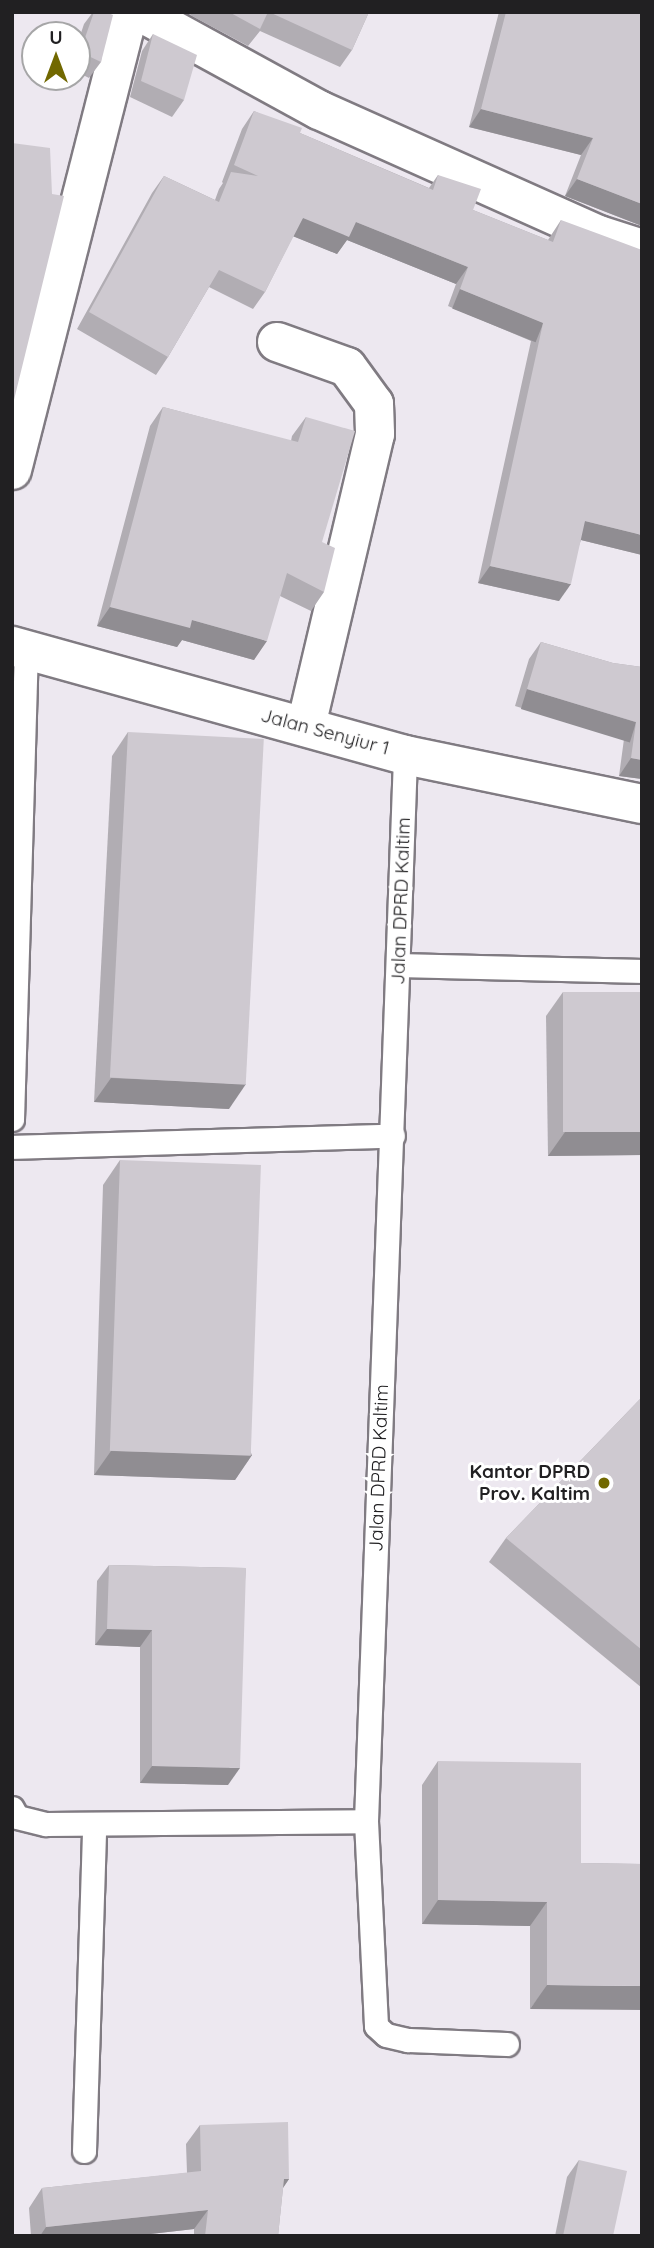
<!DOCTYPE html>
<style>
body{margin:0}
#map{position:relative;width:654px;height:2248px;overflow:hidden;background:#ede8f0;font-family:Quicksand,sans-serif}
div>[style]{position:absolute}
.roads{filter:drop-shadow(2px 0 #807b82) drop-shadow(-2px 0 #807b82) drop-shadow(0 2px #807b82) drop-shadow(0 -2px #807b82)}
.service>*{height:23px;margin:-11.5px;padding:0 11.5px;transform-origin:11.5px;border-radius:11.5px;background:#fff}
.minor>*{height:38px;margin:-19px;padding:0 19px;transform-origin:19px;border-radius:19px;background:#fff}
.wall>*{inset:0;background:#b1adb3}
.shaded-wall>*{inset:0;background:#908d92;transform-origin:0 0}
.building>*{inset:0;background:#cec9d0;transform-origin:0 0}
.dots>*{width:19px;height:19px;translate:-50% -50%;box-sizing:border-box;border:4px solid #fff;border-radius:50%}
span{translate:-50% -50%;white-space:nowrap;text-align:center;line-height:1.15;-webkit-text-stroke:6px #fff;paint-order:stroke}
.street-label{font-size:19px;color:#212022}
.poi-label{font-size:19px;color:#212022;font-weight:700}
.right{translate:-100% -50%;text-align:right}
.frame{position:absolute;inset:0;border:14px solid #212022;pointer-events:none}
.north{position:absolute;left:21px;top:21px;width:70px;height:70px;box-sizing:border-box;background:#fff;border:2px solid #a6a6a7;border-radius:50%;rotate:0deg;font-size:19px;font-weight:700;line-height:28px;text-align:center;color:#212022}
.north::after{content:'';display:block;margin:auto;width:24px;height:32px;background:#716800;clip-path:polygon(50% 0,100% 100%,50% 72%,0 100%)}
</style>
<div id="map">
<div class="roads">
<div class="service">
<div style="left:399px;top:965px;width:243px;rotate:1.4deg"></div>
<div style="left:12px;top:1119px;width:469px;rotate:-88.3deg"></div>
<div style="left:12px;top:1147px;width:381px;rotate:-1.7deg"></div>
<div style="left:12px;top:1808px;width:10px;rotate:61deg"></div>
<div style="left:17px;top:1817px;width:30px;rotate:14deg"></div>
<div style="left:46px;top:1824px;width:320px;rotate:-0.5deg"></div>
<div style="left:366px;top:1821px;width:1067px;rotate:-87.9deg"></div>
<div style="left:366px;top:1821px;width:205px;rotate:87.2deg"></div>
<div style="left:376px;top:2026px;width:13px;rotate:42deg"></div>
<div style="left:386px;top:2035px;width:23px;rotate:13deg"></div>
<div style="left:408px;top:2040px;width:99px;rotate:2.3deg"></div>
<div style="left:84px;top:2151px;width:327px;rotate:-88.2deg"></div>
</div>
<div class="minor">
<div style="left:140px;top:12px;width:204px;rotate:28.7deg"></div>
<div style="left:319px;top:110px;width:307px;rotate:24.1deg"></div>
<div style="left:599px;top:235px;width:45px;rotate:18deg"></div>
<div style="left:277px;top:342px;width:74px;rotate:19.7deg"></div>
<div style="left:347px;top:367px;width:46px;rotate:53.9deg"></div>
<div style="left:374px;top:404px;width:30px;rotate:88deg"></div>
<div style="left:375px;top:434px;width:301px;rotate:103.3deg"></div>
<div style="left:12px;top:470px;width:473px;rotate:-75.7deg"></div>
<div style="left:12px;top:646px;width:408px;rotate:15.5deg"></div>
<div style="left:405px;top:755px;width:242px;rotate:11.7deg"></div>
</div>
</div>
<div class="wall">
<div style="clip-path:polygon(93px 12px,106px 12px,101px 62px,89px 78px,77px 72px,77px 45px,84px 24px)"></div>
<div style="clip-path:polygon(192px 12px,369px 12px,352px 50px,340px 67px,260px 31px,248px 46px,190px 15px)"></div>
<div style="clip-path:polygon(499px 12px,642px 12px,642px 226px,565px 196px,581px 155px,469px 127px)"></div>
<div style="clip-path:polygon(153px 34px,184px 100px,172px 117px,130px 97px,142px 51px)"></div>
<div style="clip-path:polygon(254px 111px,300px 133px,429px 188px,438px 175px,473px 210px,548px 240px,561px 220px,642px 555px,581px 540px,559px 601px,478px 583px,531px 341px,448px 306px,456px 284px,347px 240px,337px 254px,293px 236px,265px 292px,253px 309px,209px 287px,168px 357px,156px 375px,77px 329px,152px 193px,164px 176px,215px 200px,219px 189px,223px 183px,222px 182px,242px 129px)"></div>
<div style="clip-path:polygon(163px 407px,291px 441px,292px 436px,306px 417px,322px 542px,324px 592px,311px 611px,280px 596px,254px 660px,182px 640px,177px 647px,97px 626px,150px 426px)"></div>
<div style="clip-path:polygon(541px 642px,613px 663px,642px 667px,642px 779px,619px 776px,624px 739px,515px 706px,529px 659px)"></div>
<div style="clip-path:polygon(128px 732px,229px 1109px,94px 1102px,112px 756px)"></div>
<div style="clip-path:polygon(563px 992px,642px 992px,642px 1155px,548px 1156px,546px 1016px)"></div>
<div style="clip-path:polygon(120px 1160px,252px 1455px,235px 1480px,94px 1475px,103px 1185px)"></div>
<div style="clip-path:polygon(642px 1397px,642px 1688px,489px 1562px,506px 1538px)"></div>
<div style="clip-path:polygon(109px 1565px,246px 1568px,228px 1785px,140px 1783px,140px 1647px,95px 1645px,97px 1581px)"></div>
<div style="clip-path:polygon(438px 1761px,581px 1863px,642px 1864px,530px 2009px,530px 1926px,422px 1924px,422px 1785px)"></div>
<div style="clip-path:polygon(200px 2125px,289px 2179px,283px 2188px,278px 2236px,194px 2236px,194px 2229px,133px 2236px,31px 2236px,29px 2208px,42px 2188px,187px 2173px,186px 2144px)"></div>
<div style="clip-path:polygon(579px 2160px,613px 2236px,555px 2236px,567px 2177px)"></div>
</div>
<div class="shaded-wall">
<div style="clip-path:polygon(481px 109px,593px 138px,581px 155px,469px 127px)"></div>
<div style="clip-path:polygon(577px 179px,642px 204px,642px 226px,565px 196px)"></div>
<div style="clip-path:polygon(303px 218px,356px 222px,468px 267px,456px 284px,347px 240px,337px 254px,290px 235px)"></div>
<div style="left:460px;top:289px;width:90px;height:21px;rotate:22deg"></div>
<div style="clip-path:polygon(585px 521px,642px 535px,642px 555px,573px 538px)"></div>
<div style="clip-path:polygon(490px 566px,571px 584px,559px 601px,478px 583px)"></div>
<div style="clip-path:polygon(110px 607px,192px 620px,267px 641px,254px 660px,182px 640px,177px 647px,97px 626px)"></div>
<div style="left:527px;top:689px;width:114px;height:21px;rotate:17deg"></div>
<div style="clip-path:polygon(631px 758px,642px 760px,642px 779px,619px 776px)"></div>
<div style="clip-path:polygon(111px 1078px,246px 1084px,229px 1109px,94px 1102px)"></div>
<div style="clip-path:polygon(642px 1131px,642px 1155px,548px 1156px,565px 1132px)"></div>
<div style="clip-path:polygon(111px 1451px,252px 1455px,235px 1480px,94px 1475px)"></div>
<div style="clip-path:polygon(107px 1629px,152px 1630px,140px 1647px,95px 1645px)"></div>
<div style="clip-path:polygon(152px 1766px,240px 1768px,228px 1785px,140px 1783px)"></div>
<div style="clip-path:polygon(438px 1900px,547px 1902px,530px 1926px,422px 1924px)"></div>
<div style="clip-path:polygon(547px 1985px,642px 1986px,642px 2010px,530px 2009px)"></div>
<div style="clip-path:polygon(284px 2179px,289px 2179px,276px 2198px)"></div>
<div style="clip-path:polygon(208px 2210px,194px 2229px,133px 2236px,40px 2236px,46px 2227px)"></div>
</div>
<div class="building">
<div style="clip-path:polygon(94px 12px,106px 12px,113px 15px,101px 62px,80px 52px)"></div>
<div style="clip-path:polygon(229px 12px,268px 12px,260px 29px)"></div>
<div style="clip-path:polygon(269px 12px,369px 12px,352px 50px)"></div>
<div style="clip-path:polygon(506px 12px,642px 12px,642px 204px,577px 179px,593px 138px,481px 109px)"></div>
<div style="clip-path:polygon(153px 34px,197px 55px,184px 100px,141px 81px)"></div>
<div style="clip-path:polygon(254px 111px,302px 128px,300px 133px,433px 190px,438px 175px,481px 189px,473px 210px,553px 242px,561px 220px,642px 250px,642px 535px,585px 521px,571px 584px,490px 566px,543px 323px,460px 289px,468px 267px,356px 222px,349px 237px,303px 218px,265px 292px,219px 270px,168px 357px,89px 312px,164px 176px,219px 202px,231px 172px,258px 176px,234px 165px)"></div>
<div style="clip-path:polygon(12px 143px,50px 148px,52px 194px,64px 196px,12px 408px)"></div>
<div style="clip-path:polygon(163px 407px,298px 442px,306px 417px,355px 431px,322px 542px,335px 548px,324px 592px,287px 573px,267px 641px,192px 620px,190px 628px,110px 607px)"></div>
<div style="clip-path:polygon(541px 642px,613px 663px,642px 667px,642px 760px,631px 758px,636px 722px,527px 689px)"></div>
<div style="left:128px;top:732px;width:136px;height:346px;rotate:3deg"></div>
<div style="left:563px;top:992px;width:79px;height:140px"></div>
<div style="left:120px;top:1160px;width:141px;height:291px;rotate:2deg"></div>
<div style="clip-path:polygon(642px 1397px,642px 1650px,506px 1538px)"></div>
<div style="clip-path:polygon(109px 1565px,246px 1568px,240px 1768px,152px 1766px,152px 1630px,107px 1629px)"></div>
<div style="clip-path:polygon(438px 1761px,581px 1763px,581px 1863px,642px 1864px,642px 1986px,547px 1985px,547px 1902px,438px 1900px)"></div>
<div style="clip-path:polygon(288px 2122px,289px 2179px,284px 2179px,278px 2236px,205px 2236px,208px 2210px,46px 2227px,42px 2188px,201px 2171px,200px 2125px)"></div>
<div style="clip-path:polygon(579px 2160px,627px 2171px,613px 2236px,563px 2236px)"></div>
</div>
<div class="dots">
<div style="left:604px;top:1483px;background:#716800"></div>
</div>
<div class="street-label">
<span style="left:325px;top:732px;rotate:15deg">Jalan Senyiur 1</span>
<span style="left:401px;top:901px;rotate:-88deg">Jalan DPRD Kaltim</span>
<span style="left:379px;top:1468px;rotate:-88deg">Jalan DPRD Kaltim</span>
</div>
<div class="poi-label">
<span class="right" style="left:590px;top:1483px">Kantor DPRD<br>Prov. Kaltim</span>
</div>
<div class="frame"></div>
<div class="north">U</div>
</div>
